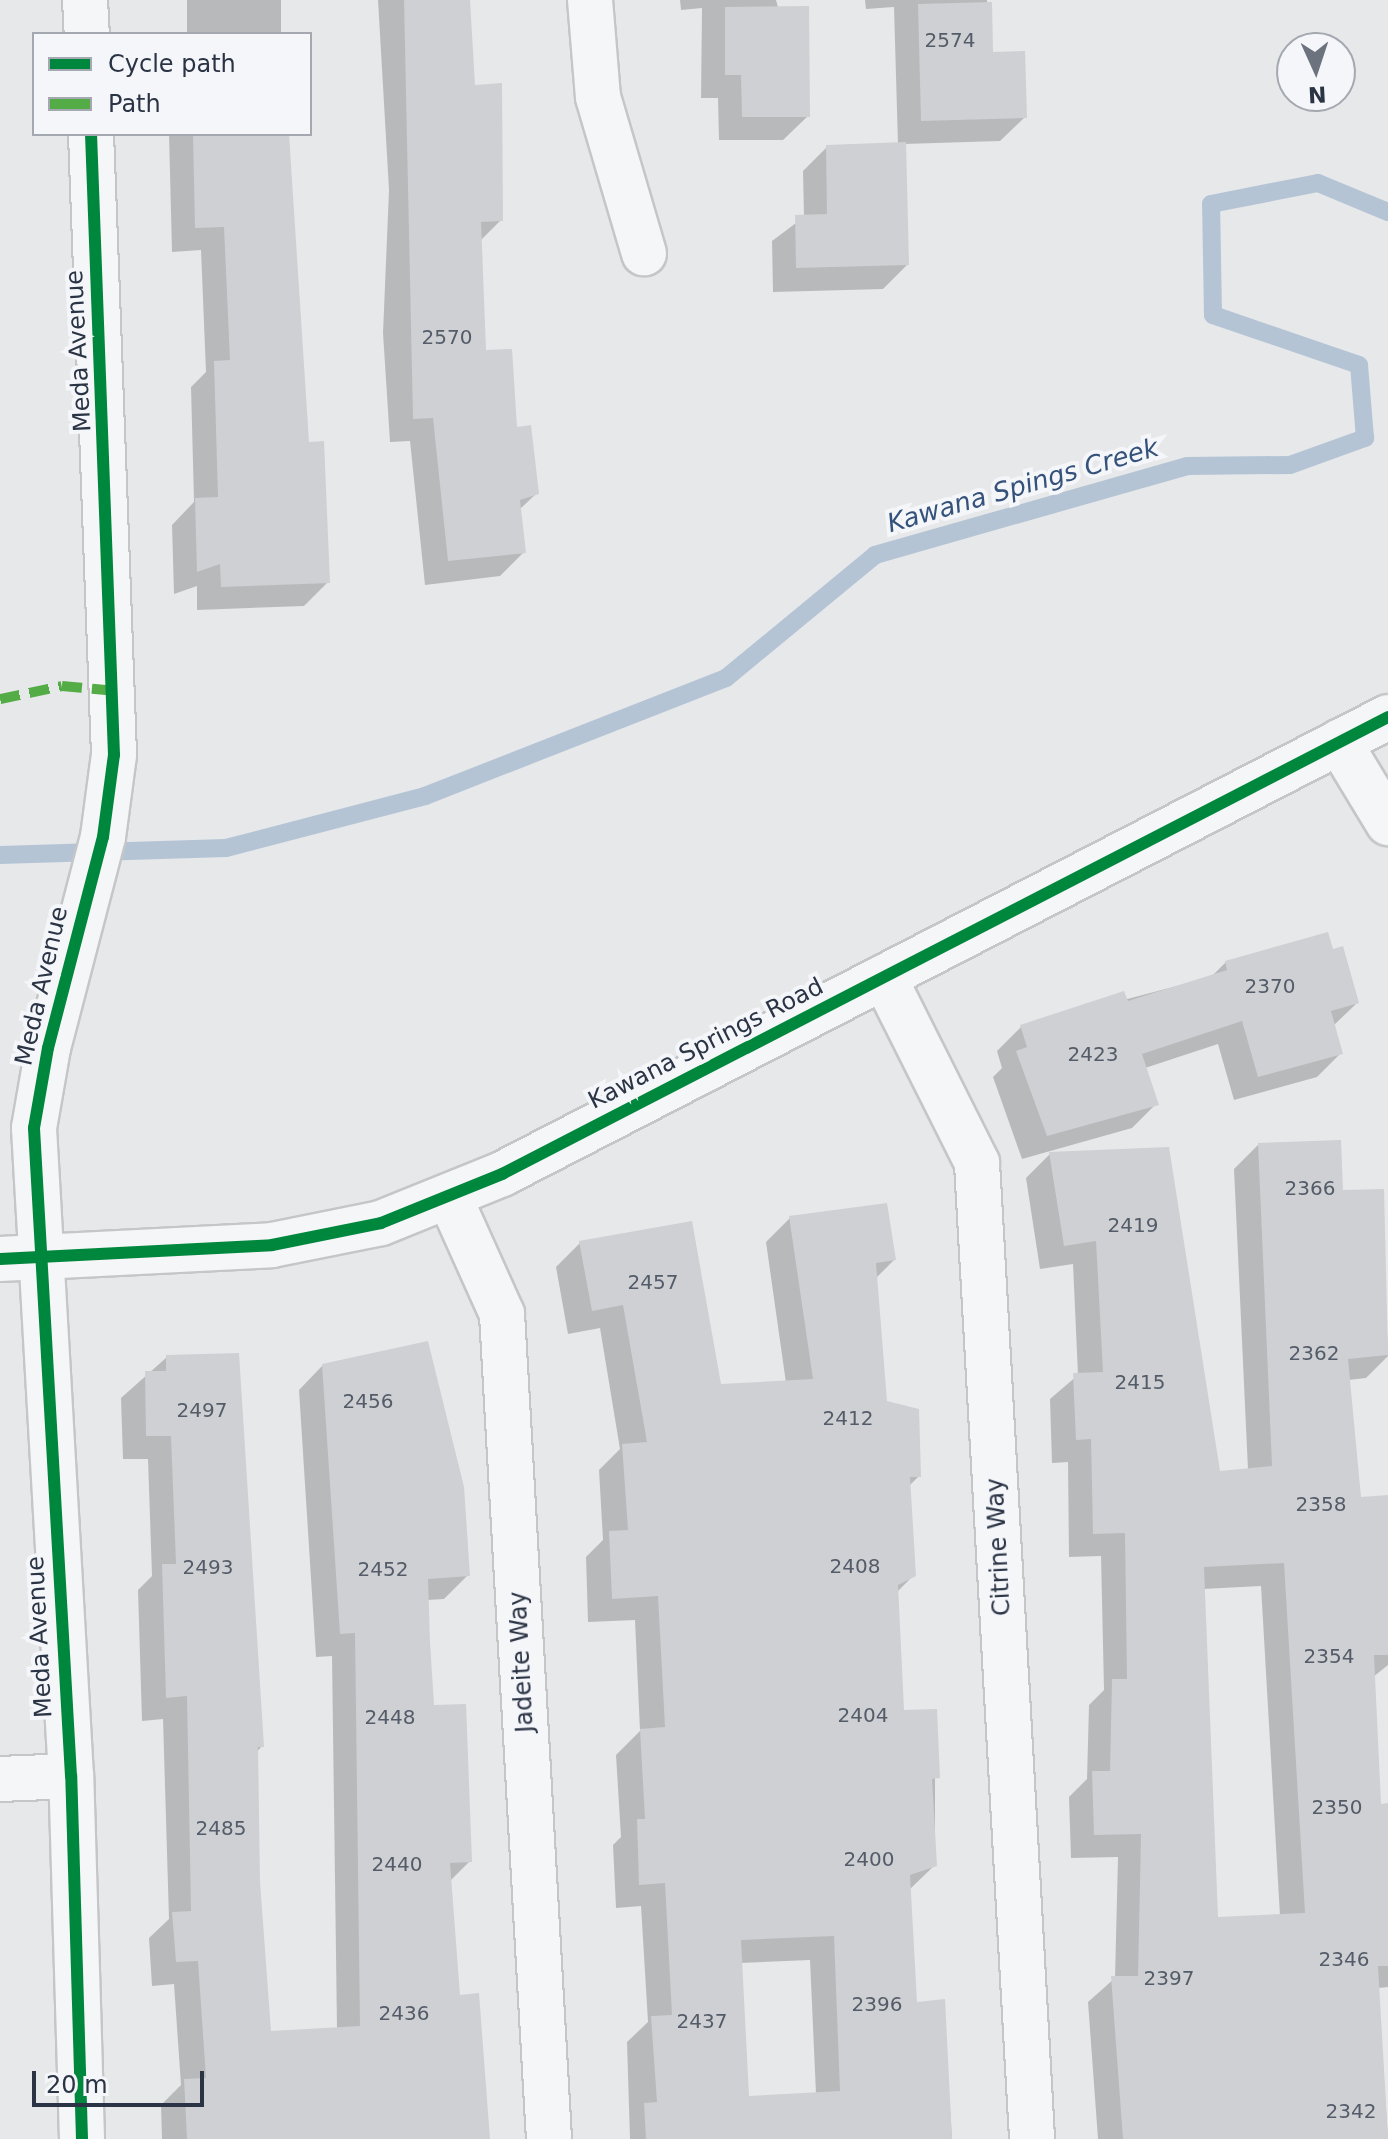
<!DOCTYPE html>
<style>
body{margin:0}
#map{position:relative;width:1388px;height:2139px;overflow:hidden;background:#e6e8ea;font-family:"DejaVu Sans",sans-serif}
div>[style]{position:absolute}
.shadow>*{inset:0;background:#0003;transform-origin:0 0}
.stream>*{height:18px;margin:-9px;padding:0 9px;transform-origin:9px;border-radius:9px;background:#b4c4d5}
.building>*{inset:0;background:#ced0d3}
.roads{filter:drop-shadow(2px 0 #c4c6c8) drop-shadow(-2px 0 #c4c6c8) drop-shadow(0 2px #c4c6c8) drop-shadow(0 -2px #c4c6c8)}
.minor>*{height:44px;margin:-22px;padding:0 22px;transform-origin:22px;border-radius:22px;background:#f5f6f7}
.tertiary>*{height:44px;margin:-22px;padding:0 22px;transform-origin:22px;border-radius:22px;background:#f5f6f7}
.quiet>*{height:10px;margin-top:-5px;transform-origin:0;background:repeating-linear-gradient(90deg,#54ac47 0 20px,transparent 0 30px)}
.cycleway>*{height:12px;margin:-6px;padding:0 6px;transform-origin:6px;border-radius:6px;background:#00873e}
span{translate:-50% -50%;white-space:nowrap;text-align:center;line-height:1.15;-webkit-text-stroke:8px #f4f6f9;paint-order:stroke}
.number-label{font-size:20px;color:#545c69}
.number-label span{-webkit-text-stroke-width:0}
.street-label{font-size:24px;color:#2b3445}
.water-label{font-size:26px;color:#34527a;font-style:italic}
.legend{position:absolute;left:32px;top:32px;width:280px;height:104px;box-sizing:border-box;background:#f4f6f9;border:2px solid #a4a8b1;margin:0;padding:10px 14px;list-style:none;font-size:24px;color:#2b3445}
.legend li{display:flex;align-items:center;gap:16px;height:40px}
.legend b{width:40px;border:2px solid #a4a8b1}
.north{position:absolute;left:1276px;top:32px;width:80px;height:80px;box-sizing:border-box;background:#f4f6f9;border:2px solid #a4a8b1;border-radius:50%;rotate:177deg;font-size:22px;font-weight:700;line-height:32px;text-align:center;color:#2b3445}
.north::after{content:'';display:block;margin:auto;width:28px;height:36px;background:#6c737f;clip-path:polygon(50% 0,100% 100%,50% 72%,0 100%)}
.scale{position:absolute;left:32px;top:2071px;width:172px;height:36px;box-sizing:border-box;border:4px solid #2b3445;border-top:0;padding-left:10px;font-size:24px;line-height:28px;white-space:nowrap;color:#2b3445;-webkit-text-stroke:6px #f4f6f9;paint-order:stroke}
</style>
<div id="map">
<div class="shadow">
<div style="left:187px;top:0;width:94px;height:34px"></div>
<div style="clip-path:polygon(378px 0,468px 0,473px 87px,500px 86px,501px 220px,480px 241px,484px 353px,537px 493px,519px 510px,524px 552px,500px 576px,425px 585px,410px 441px,390px 442px,383px 333px,389px 190px)"></div>
<div style="clip-path:polygon(680px 0,776px 0,808px 116px,783px 140px,719px 140px,718px 98px,701px 98px,702px 8px,681px 10px)"></div>
<div style="clip-path:polygon(865px 0,987px 0,991px 54px,1025px 117px,1000px 141px,904px 144px,907px 265px,883px 289px,773px 292px,772px 241px,804px 217px,803px 171px,827px 147px,898px 145px,894px 7px,866px 9px)"></div>
<div style="clip-path:polygon(169px 134px,287px 134px,307px 444px,328px 582px,304px 606px,197px 610px,197px 586px,174px 594px,172px 525px,194px 502px,191px 387px,206px 372px,201px 250px,172px 252px)"></div>
<div style="clip-path:polygon(1332px 952px,1357px 1003px,1333px 1026px,1341px 1053px,1317px 1077px,1234px 1100px,1218px 1044px,1145px 1068px,1156px 1104px,1132px 1128px,1022px 1159px,993px 1077px,1002px 1068px,997px 1051px,1021px 1027px,1211px 977px,1226px 962px)"></div>
<div style="clip-path:polygon(evenodd,1258px 1145px,1341px 1192px,1382px 1191px,1388px 1356px,1366px 1378px,1348px 1380px,1359px 1499px,1388px 1497px,1388px 1665px,1373px 1677px,1380px 1806px,1388px 1805px,1388px 1987px,1378px 1988px,1388px 2139px,1098px 2139px,1088px 2002px,1115px 1978px,1118px 1857px,1071px 1858px,1069px 1797px,1087px 1779px,1089px 1705px,1104px 1690px,1101px 1556px,1069px 1557px,1068px 1462px,1052px 1463px,1050px 1399px,1078px 1375px,1073px 1264px,1040px 1269px,1026px 1178px,1050px 1154px,1167px 1149px,1218px 1473px,1248px 1470px,1234px 1169px,1258px 1145px,1261px 1586px,1280px 1916px,1216px 1919px,1203px 1589px,1261px 1586px)"></div>
<div style="clip-path:polygon(evenodd,790px 1218px,894px 1260px,875px 1279px,885px 1403px,919px 1476px,909px 1486px,914px 1575px,896px 1593px,902px 1712px,935px 1711px,935px 1865px,909px 1890px,915px 2004px,943px 2002px,952px 2139px,630px 2139px,627px 2042px,648px 2022px,641px 1906px,616px 1908px,613px 1845px,621px 1837px,616px 1755px,640px 1731px,635px 1620px,588px 1622px,586px 1557px,603px 1540px,599px 1470px,620px 1449px,600px 1328px,568px 1334px,556px 1267px,580px 1243px,719px 1386px,786px 1383px,766px 1242px,790px 1218px,810px 1960px,816px 2094px,747px 2098px,740px 1963px,810px 1960px)"></div>
<div style="clip-path:polygon(167px 1357px,262px 1746px,256px 1753px,258px 1882px,269px 2033px,337px 2029px,332px 1656px,316px 1657px,299px 1390px,323px 1365px,468px 1575px,444px 1599px,427px 1600px,433px 1708px,470px 1861px,449px 1882px,458px 1997px,488px 2139px,162px 2139px,161px 2105px,181px 2085px,174px 1984px,152px 1986px,149px 1938px,169px 1919px,163px 1719px,142px 1721px,138px 1590px,152px 1576px,148px 1459px,123px 1459px,121px 1398px)"></div>
</div>
<div class="stream">
<div style="left:0;top:855px;width:226px;rotate:-1.8deg"></div>
<div style="left:226px;top:848px;width:206px;rotate:-14.6deg"></div>
<div style="left:425px;top:796px;width:323px;rotate:-21.4deg"></div>
<div style="left:726px;top:678px;width:193px;rotate:-39.5deg"></div>
<div style="left:875px;top:555px;width:324px;rotate:-15.9deg"></div>
<div style="left:1187px;top:466px;width:103px;rotate:-0.6deg"></div>
<div style="left:1290px;top:465px;width:80px;rotate:-19.8deg"></div>
<div style="left:1365px;top:438px;width:73px;rotate:-94.7deg"></div>
<div style="left:1359px;top:365px;width:154px;rotate:-161.1deg"></div>
<div style="left:1213px;top:315px;width:111px;rotate:-91deg"></div>
<div style="left:1211px;top:204px;width:109px;rotate:-11.1deg"></div>
<div style="left:1318px;top:183px;width:76px;rotate:22.5deg"></div>
</div>
<div class="building">
<div style="clip-path:polygon(404px 0,470px 0,475px 85px,502px 83px,503px 221px,481px 222px,486px 350px,512px 349px,517px 427px,531px 425px,539px 494px,520px 500px,526px 553px,448px 561px,433px 418px,413px 419px)"></div>
<div style="clip-path:polygon(992px 2px,993px 52px,1025px 51px,1027px 118px,921px 121px,918px 4px)"></div>
<div style="clip-path:polygon(809px 6px,810px 117px,742px 117px,741px 75px,725px 75px,725px 7px)"></div>
<div style="clip-path:polygon(193px 134px,289px 134px,309px 442px,324px 441px,330px 583px,221px 587px,220px 564px,197px 572px,195px 498px,218px 497px,214px 361px,230px 360px,224px 227px,195px 228px)"></div>
<div style="clip-path:polygon(906px 142px,909px 265px,796px 268px,795px 215px,827px 214px,826px 145px)"></div>
<div style="clip-path:polygon(1328px 932px,1333px 949px,1343px 946px,1359px 1003px,1331px 1011px,1343px 1054px,1258px 1077px,1242px 1021px,1142px 1054px,1159px 1105px,1047px 1136px,1016px 1051px,1027px 1047px,1020px 1025px,1124px 991px,1128px 1001px,1227px 970px,1225px 961px)"></div>
<div style="clip-path:polygon(evenodd,1341px 1140px,1343px 1190px,1384px 1189px,1388px 1355px,1348px 1359px,1361px 1497px,1388px 1495px,1388px 1655px,1374px 1655px,1381px 1804px,1388px 1803px,1388px 1966px,1378px 1966px,1388px 2139px,1123px 2139px,1111px 1976px,1138px 1976px,1141px 1834px,1094px 1835px,1092px 1771px,1110px 1771px,1112px 1679px,1127px 1679px,1125px 1533px,1093px 1534px,1091px 1439px,1076px 1440px,1073px 1373px,1103px 1372px,1096px 1241px,1064px 1246px,1049px 1152px,1169px 1147px,1220px 1471px,1272px 1466px,1258px 1143px,1341px 1140px,1284px 1563px,1305px 1913px,1218px 1917px,1204px 1567px,1284px 1563px)"></div>
<div style="clip-path:polygon(evenodd,887px 1203px,896px 1260px,876px 1263px,887px 1401px,919px 1409px,921px 1477px,910px 1477px,916px 1576px,898px 1585px,904px 1710px,937px 1709px,940px 1778px,932px 1779px,937px 1866px,910px 1875px,917px 2002px,945px 1999px,952px 2139px,646px 2139px,644px 2103px,657px 2102px,651px 2016px,672px 2015px,665px 1883px,639px 1885px,637px 1819px,645px 1819px,640px 1729px,665px 1727px,658px 1596px,612px 1599px,609px 1531px,628px 1530px,622px 1444px,647px 1442px,623px 1305px,592px 1311px,579px 1241px,692px 1221px,721px 1384px,813px 1379px,789px 1216px,887px 1203px,834px 1936px,840px 2091px,749px 2096px,741px 1940px,834px 1936px)"></div>
<div style="clip-path:polygon(428px 1341px,464px 1487px,470px 1576px,428px 1579px,430px 1642px,434px 1705px,466px 1704px,472px 1862px,450px 1863px,460px 1995px,479px 1993px,490px 2139px,187px 2139px,184px 2079px,206px 2078px,198px 1961px,176px 1962px,172px 1912px,191px 1911px,187px 1696px,166px 1698px,162px 1564px,176px 1564px,171px 1436px,146px 1436px,145px 1371px,166px 1371px,166px 1355px,239px 1353px,264px 1747px,258px 1747px,260px 1882px,271px 2031px,360px 2026px,355px 1633px,340px 1634px,322px 1364px)"></div>
</div>
<div class="roads">
<div class="minor">
<div style="left:85px;top:0;width:34px;rotate:87deg"></div>
<div style="left:590px;top:0;width:97px;rotate:85.3deg"></div>
<div style="left:598px;top:97px;width:163px;rotate:73.6deg"></div>
<div style="left:1339px;top:742px;width:95px;rotate:58.8deg"></div>
<div style="left:884px;top:977px;width:208px;rotate:63.4deg"></div>
<div style="left:977px;top:1163px;width:978px;rotate:86.77deg"></div>
<div style="left:449px;top:1196px;width:129px;rotate:65.8deg"></div>
<div style="left:502px;top:1314px;width:826px;rotate:86.74deg"></div>
<div style="left:0;top:1779px;width:71px;rotate:-2.4deg"></div>
<div style="left:82px;top:2139px;width:363px;rotate:-91.7deg"></div>
<div style="left:71px;top:1776px;width:649px;rotate:-93.27deg"></div>
<div style="left:34px;top:1128px;width:81px;rotate:-80.1deg"></div>
<div style="left:48px;top:1048px;width:218px;rotate:-75.4deg"></div>
<div style="left:103px;top:837px;width:83px;rotate:-82.4deg"></div>
<div style="left:114px;top:755px;width:621px;rotate:-92.12deg"></div>
</div>
<div class="tertiary">
<div style="left:0;top:1259px;width:272px;rotate:-2.9deg"></div>
<div style="left:272px;top:1245px;width:111px;rotate:-11.4deg"></div>
<div style="left:381px;top:1223px;width:131px;rotate:-22deg"></div>
<div style="left:502px;top:1174px;width:997px;rotate:-27.28deg"></div>
</div>
</div>
<div class="quiet">
<div style="left:0;top:699px;width:63px;rotate:-11.8deg"></div>
<div style="left:62px;top:686px;width:55px;rotate:5.2deg"></div>
</div>
<div class="cycleway">
<div style="left:0;top:1259px;width:272px;rotate:-2.9deg"></div>
<div style="left:272px;top:1245px;width:111px;rotate:-11.4deg"></div>
<div style="left:381px;top:1223px;width:131px;rotate:-22deg"></div>
<div style="left:502px;top:1174px;width:997px;rotate:-27.28deg"></div>
<div style="left:82px;top:2139px;width:363px;rotate:-91.7deg"></div>
<div style="left:71px;top:1776px;width:649px;rotate:-93.27deg"></div>
<div style="left:34px;top:1128px;width:81px;rotate:-80.1deg"></div>
<div style="left:48px;top:1048px;width:218px;rotate:-75.4deg"></div>
<div style="left:103px;top:837px;width:83px;rotate:-82.4deg"></div>
<div style="left:114px;top:755px;width:621px;rotate:-92.12deg"></div>
</div>
<div class="number-label">
<span style="left:950px;top:40px">2574</span>
<span style="left:447px;top:337px">2570</span>
<span style="left:1270px;top:986px">2370</span>
<span style="left:1093px;top:1054px">2423</span>
<span style="left:1310px;top:1188px">2366</span>
<span style="left:1133px;top:1225px">2419</span>
<span style="left:653px;top:1282px">2457</span>
<span style="left:1314px;top:1353px">2362</span>
<span style="left:1140px;top:1382px">2415</span>
<span style="left:368px;top:1401px">2456</span>
<span style="left:202px;top:1410px">2497</span>
<span style="left:848px;top:1418px">2412</span>
<span style="left:1321px;top:1504px">2358</span>
<span style="left:855px;top:1566px">2408</span>
<span style="left:208px;top:1567px">2493</span>
<span style="left:383px;top:1569px">2452</span>
<span style="left:1329px;top:1656px">2354</span>
<span style="left:863px;top:1715px">2404</span>
<span style="left:390px;top:1717px">2448</span>
<span style="left:1337px;top:1807px">2350</span>
<span style="left:221px;top:1828px">2485</span>
<span style="left:869px;top:1859px">2400</span>
<span style="left:397px;top:1864px">2440</span>
<span style="left:1344px;top:1959px">2346</span>
<span style="left:1169px;top:1978px">2397</span>
<span style="left:877px;top:2004px">2396</span>
<span style="left:404px;top:2013px">2436</span>
<span style="left:702px;top:2021px">2437</span>
<span style="left:1351px;top:2111px">2342</span>
</div>
<div class="street-label">
<span style="left:79px;top:351px;rotate:-93deg">Meda Avenue</span>
<span style="left:42px;top:986px;rotate:-77deg">Meda Avenue</span>
<span style="left:706px;top:1044px;rotate:-27deg">Kawana Springs Road</span>
<span style="left:999px;top:1547px;rotate:-93deg">Citrine Way</span>
<span style="left:40px;top:1637px;rotate:-93deg">Meda Avenue</span>
<span style="left:522px;top:1662px;rotate:-93deg">Jadeite Way</span>
</div>
<div class="water-label">
<span style="left:1023px;top:486px;rotate:-16deg">Kawana Spings Creek</span>
</div>
<ul class="legend">
<li><b style="height:10px;background:#00873e"></b>Cycle path</li>
<li><b style="height:10px;background:#54ac47"></b>Path</li>
</ul>
<div class="north">N</div>
<div class="scale">20 m</div>
</div>
